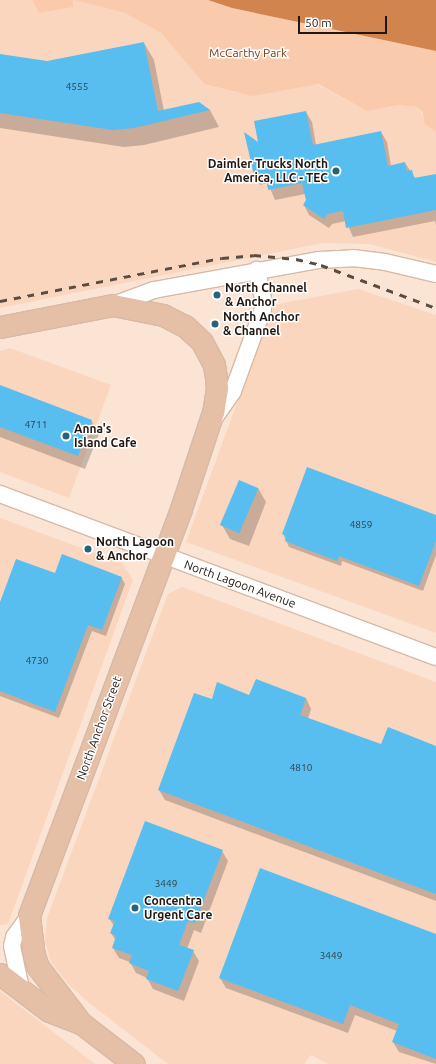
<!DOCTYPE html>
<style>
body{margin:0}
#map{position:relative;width:436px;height:1064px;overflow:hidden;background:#fbe4d4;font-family:Ubuntu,sans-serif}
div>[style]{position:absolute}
.built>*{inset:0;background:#fad6bf}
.green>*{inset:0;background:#f9caab}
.water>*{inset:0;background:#d1844e}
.shadow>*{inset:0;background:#0003}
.building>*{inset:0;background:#57beef;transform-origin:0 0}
.roads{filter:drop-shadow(1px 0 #d6baa7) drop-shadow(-1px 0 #d6baa7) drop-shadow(0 1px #d6baa7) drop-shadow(0 -1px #d6baa7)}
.minor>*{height:16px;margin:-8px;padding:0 8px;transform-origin:8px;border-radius:8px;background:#fff}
.major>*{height:21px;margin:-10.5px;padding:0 10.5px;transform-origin:10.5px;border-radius:10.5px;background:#e5bfa6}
.rail>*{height:3px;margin-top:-1.5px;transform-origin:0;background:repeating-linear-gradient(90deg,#5a4c43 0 7px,transparent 0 14px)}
.dots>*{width:11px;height:11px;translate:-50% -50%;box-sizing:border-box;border:2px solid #fff;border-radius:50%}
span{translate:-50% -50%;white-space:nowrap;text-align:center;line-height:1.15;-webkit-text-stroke:3px #fff;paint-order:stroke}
.number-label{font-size:10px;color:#2e4148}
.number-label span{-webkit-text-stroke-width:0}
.park-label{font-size:12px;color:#713d15}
.poi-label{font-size:12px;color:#211710;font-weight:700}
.right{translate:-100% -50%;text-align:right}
.left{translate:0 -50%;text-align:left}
.street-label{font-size:12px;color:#211710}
.scale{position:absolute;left:298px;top:16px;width:89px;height:18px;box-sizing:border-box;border:2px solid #211710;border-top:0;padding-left:5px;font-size:12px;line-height:14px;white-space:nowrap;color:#211710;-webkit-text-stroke:3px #fff;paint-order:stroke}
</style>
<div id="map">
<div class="built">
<div style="clip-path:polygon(0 0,32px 0,39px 13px,73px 7px,73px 0,125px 13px,161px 33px,204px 84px,238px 93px,316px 84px,367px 111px,399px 105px,417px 107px,436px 132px,436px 262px,370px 244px,323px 243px,0 308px)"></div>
<div style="clip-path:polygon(358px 289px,436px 315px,436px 633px,186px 542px,273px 305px)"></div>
<div style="clip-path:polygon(10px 348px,111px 385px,69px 498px,0 472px,0 351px)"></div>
<div style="clip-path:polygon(0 518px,122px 563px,133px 580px,8px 924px,0 925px)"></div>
<div style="clip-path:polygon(182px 587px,436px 682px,436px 1064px,328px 1064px,311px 1055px,304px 1064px,168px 1064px,88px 1002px,69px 985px,51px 962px,45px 941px,47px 918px,168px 594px)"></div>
<div style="clip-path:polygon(0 991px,95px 1064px,0 1064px)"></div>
</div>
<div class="green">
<div style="clip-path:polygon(32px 0,208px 0,232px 8px,436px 51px,436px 132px,425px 124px,423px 113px,417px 107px,399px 105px,367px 111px,318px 84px,252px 96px,204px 84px,161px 33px,125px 13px,73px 0,73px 7px,39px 13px)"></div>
</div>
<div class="water">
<div style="clip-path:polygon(208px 0,436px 0,436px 51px,232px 8px)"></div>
</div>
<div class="shadow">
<div style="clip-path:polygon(144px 43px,154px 60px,164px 111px,199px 103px,210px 110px,219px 127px,144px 145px,124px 147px,0 128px,0 55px,47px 62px)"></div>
<div style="clip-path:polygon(306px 112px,312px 122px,316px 145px,381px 132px,387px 142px,391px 166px,405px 163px,416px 179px,436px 175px,436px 225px,435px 221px,353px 237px,346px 221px,332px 224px,329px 228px,309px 215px,304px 205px,307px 200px,305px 194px,275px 200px,268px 183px,260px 185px,254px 175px,260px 144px)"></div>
<div style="clip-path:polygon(0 387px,91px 420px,99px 434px,85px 469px,0 437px)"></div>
<div style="clip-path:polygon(258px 488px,266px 502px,249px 546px,230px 539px,222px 525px)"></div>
<div style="clip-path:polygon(436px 516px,436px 555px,423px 591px,342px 561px,341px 566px,289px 547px,283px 534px)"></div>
<div style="clip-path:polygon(55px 574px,121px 577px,125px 584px,106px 636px,92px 631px,59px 718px,0 696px,0 605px)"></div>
<div style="clip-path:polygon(249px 697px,306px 698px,311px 709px,308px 719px,381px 745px,436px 747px,436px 901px,165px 800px,159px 790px,213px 700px)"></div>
<div style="clip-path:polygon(222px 851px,228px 861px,201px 933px,194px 930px,187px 949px,193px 951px,199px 961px,184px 1001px,153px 989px,147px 978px,136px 973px,130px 962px,119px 958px,113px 948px,116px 941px,111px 933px,114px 926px,109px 918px)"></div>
<div style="clip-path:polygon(436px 935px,436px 1064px,399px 1052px,393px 1042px,397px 1031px,355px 1015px,348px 1033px,226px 988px,220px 978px)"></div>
</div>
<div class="building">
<div style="clip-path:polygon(144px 42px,158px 111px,199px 102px,210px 110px,134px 128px,113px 130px,0 113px,0 54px,47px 61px)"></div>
<div style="clip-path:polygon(306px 111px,313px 145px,381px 131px,388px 166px,405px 162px,407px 171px,412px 170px,414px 178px,436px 174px,436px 210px,346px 228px,343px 211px,327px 214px,324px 219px,303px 205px,306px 200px,302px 183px,268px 190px,265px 173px,254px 175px,244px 132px,258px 142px,254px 121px)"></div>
<div style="clip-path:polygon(0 385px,92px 420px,78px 456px,0 427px)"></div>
<div style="clip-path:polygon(307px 467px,436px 515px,436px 541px,419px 586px,339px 556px,337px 561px,285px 541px,286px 536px,282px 534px)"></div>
<div style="left:239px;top:480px;width:21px;height:49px;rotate:23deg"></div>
<div style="clip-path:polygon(62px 554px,122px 577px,102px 630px,88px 625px,55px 712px,0 691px,0 602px,16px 559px,55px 573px)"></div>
<div style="clip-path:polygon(256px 679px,306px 698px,300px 715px,381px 744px,388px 727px,436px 746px,436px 894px,158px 790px,194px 693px,212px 699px,217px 682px,249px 695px)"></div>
<div style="clip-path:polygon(145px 821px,223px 850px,195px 923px,188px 921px,179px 945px,194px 950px,178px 991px,146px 979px,149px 971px,129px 963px,132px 955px,112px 948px,116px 936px,110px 933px,115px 921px,108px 919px)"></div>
<div style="clip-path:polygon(260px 868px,436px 934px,436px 1059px,392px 1042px,399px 1024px,350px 1005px,343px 1024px,219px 978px)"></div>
</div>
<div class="roads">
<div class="minor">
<div style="left:113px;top:305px;width:44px;rotate:-20.1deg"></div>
<div style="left:154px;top:290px;width:168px;rotate:-10.3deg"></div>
<div style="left:319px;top:260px;width:34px;rotate:-3deg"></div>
<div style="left:353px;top:258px;width:32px;rotate:7deg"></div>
<div style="left:385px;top:262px;width:52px;rotate:13.2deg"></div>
<div style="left:213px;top:420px;width:35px;rotate:-55deg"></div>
<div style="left:233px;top:391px;width:87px;rotate:-69.9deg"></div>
<div style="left:263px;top:309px;width:10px;rotate:-90deg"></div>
<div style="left:263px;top:299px;width:30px;rotate:-102deg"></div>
<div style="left:0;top:494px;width:465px;rotate:20.5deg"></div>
<div style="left:21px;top:989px;width:44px;rotate:-101.8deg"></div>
<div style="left:12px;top:946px;width:9px;rotate:-77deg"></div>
<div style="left:14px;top:937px;width:26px;rotate:-54deg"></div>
</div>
<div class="major">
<div style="left:0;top:327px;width:115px;rotate:-11deg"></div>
<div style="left:113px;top:305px;width:51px;rotate:11.3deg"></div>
<div style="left:163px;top:315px;width:25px;rotate:27deg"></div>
<div style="left:185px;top:326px;width:23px;rotate:43deg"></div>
<div style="left:202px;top:342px;width:26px;rotate:62deg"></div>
<div style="left:214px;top:365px;width:12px;rotate:81deg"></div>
<div style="left:216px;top:377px;width:11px;rotate:85deg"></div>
<div style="left:217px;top:388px;width:24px;rotate:99deg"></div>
<div style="left:213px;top:412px;width:102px;rotate:108.3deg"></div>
<div style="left:181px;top:509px;width:434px;rotate:110.5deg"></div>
<div style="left:29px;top:916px;width:39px;rotate:83deg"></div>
<div style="left:34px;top:955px;width:13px;rotate:72deg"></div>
<div style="left:38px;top:967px;width:71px;rotate:52.5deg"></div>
<div style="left:0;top:974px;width:61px;rotate:37.1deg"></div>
<div style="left:49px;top:1011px;width:34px;rotate:21deg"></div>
<div style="left:81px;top:1023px;width:67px;rotate:37.7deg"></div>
</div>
</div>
<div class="rail">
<div style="left:0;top:301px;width:226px;rotate:-11deg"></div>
<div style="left:222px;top:258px;width:32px;rotate:-5deg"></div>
<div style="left:254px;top:255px;width:42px;rotate:5.4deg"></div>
<div style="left:296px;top:259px;width:26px;rotate:13deg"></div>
<div style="left:321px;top:265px;width:123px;rotate:20.5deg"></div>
</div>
<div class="dots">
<div style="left:336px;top:171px;background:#29607b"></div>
<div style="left:217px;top:295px;background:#29607b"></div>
<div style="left:215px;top:324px;background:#29607b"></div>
<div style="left:66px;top:436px;background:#29607b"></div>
<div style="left:88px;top:549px;background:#29607b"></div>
<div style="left:135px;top:908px;background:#29607b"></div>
</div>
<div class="number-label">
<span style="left:77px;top:87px">4555</span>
<span style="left:36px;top:425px">4711</span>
<span style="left:361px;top:525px">4859</span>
<span style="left:37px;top:661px">4730</span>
<span style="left:301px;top:768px">4810</span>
<span style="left:166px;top:884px">3449</span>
<span style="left:331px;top:956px">3449</span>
</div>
<div class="park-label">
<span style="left:248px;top:53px">McCarthy Park</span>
</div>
<div class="poi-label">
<span class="right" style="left:328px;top:171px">Daimler Trucks North<br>America, LLC - TEC</span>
<span class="left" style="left:225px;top:295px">North Channel<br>&amp; Anchor</span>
<span class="left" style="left:223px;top:324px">North Anchor<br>&amp; Channel</span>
<span class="left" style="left:74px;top:436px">Anna's<br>Island Cafe</span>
<span class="left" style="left:96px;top:549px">North Lagoon<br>&amp; Anchor</span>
<span class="left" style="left:144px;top:908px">Concentra<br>Urgent Care</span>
</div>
<div class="street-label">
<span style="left:240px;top:584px;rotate:20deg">North Lagoon Avenue</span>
<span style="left:99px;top:728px;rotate:-70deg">North Anchor Street</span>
</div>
<div class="scale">50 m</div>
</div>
